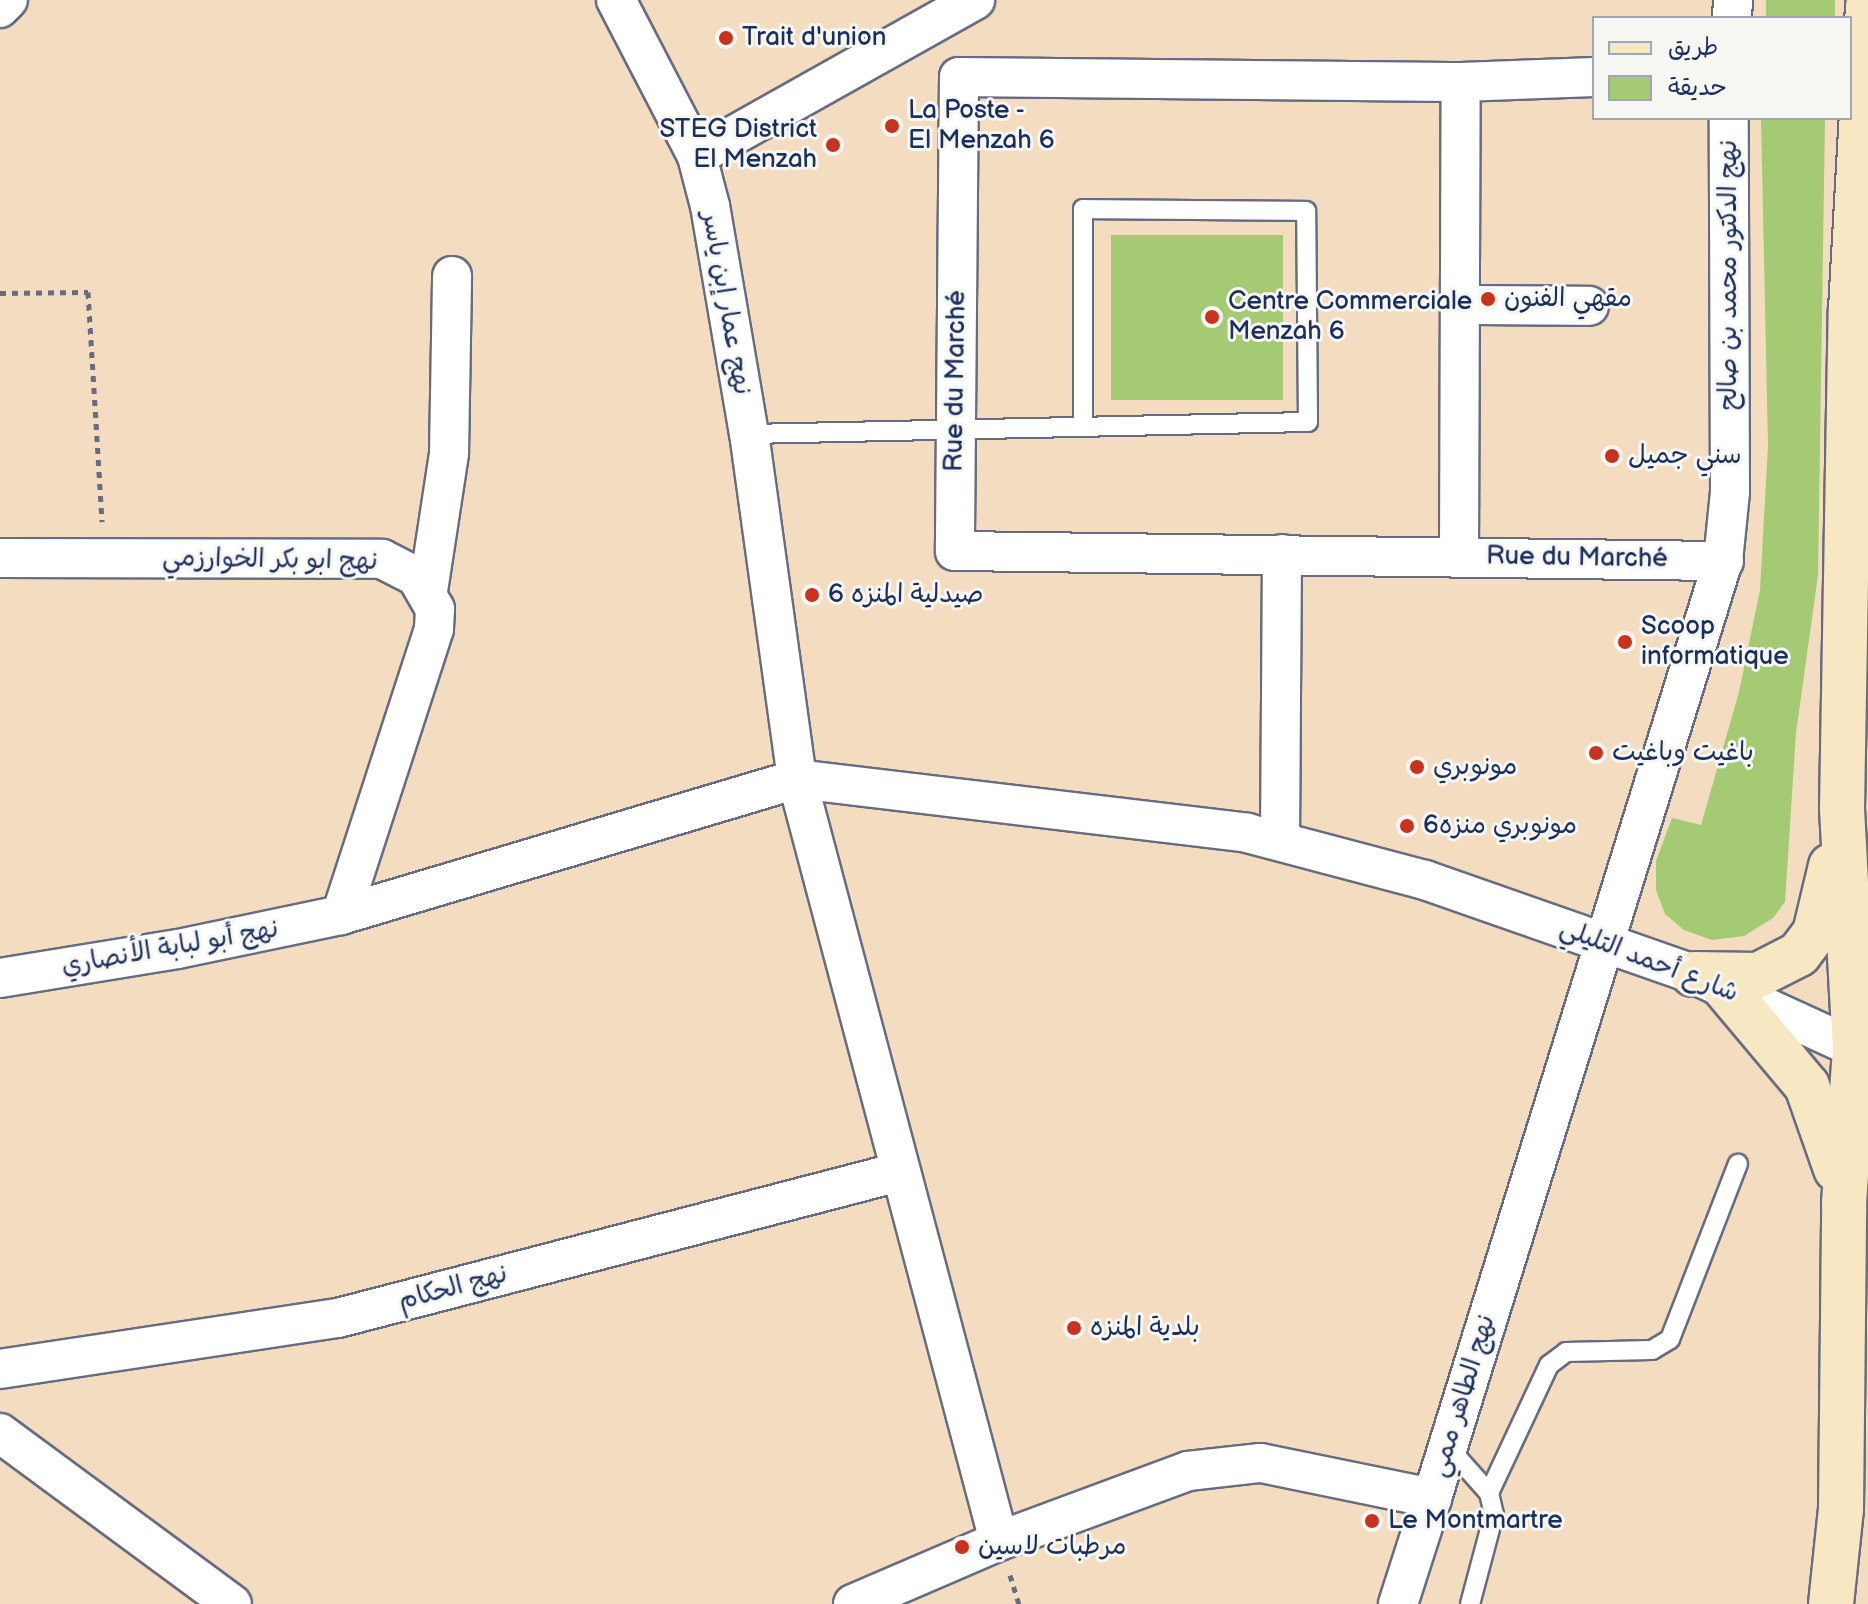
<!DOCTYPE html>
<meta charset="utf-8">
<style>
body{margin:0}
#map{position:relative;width:1868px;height:1604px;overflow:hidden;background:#f3dcbf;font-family:"Balsamiq Sans","Playpen Sans Arabic",sans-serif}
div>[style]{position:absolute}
.green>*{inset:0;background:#a4ca74;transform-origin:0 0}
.path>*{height:5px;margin-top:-2.5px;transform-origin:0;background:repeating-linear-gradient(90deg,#676c80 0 6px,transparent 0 12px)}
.roads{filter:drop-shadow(2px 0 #676c80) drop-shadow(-2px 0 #676c80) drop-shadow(0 2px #676c80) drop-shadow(0 -2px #676c80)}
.lane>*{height:18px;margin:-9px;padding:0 9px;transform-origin:9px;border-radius:9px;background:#fff}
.street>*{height:38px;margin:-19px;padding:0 19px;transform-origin:19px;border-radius:19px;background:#fff}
.secondary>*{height:44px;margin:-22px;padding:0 22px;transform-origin:22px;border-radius:22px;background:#f7e8c3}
.dots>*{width:22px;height:22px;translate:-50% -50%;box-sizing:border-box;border:4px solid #f6f6f2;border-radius:50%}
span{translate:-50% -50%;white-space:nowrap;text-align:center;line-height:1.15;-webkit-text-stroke:6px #f6f6f2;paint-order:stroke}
.poi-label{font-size:26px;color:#1b2f5e}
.left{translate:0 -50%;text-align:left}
.right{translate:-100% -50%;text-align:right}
.street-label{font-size:26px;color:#1b2f5e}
.legend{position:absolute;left:1592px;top:16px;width:260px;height:104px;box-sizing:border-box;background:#f6f6f2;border:2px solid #9ea6b7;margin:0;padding:10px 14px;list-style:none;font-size:24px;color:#1b2f5e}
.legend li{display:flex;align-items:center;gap:16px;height:40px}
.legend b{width:40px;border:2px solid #9ea6b7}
</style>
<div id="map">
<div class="green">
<div style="left:1766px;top:0;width:69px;height:18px"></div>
<div style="clip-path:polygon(1761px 118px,1825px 118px,1818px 575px,1796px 733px,1785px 902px,1773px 918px,1744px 936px,1712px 940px,1684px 930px,1665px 914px,1656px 890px,1656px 861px,1672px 818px,1701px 825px,1739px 692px,1760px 590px,1768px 446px)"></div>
<div style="left:1111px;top:235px;width:172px;height:165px"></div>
</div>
<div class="path">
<div style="left:0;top:293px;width:88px;rotate:-0.7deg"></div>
<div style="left:88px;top:292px;width:230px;rotate:86.5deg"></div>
<div style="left:1010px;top:1575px;width:30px;rotate:73deg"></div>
</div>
<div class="roads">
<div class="lane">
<div style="left:749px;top:434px;width:559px;rotate:-1.23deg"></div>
<div style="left:1308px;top:422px;width:211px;rotate:-90.5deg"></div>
<div style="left:1306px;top:211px;width:223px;rotate:-179.5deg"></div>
<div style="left:1083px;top:209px;width:217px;rotate:90deg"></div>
<div style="left:1448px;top:1447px;width:62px;rotate:48.3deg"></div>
<div style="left:1489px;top:1493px;width:22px;rotate:77deg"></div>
<div style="left:1494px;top:1514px;width:93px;rotate:104.9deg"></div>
<div style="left:1489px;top:1493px;width:141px;rotate:-64.9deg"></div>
<div style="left:1549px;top:1365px;width:21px;rotate:-37deg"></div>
<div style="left:1566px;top:1352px;width:86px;rotate:-1.3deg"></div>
<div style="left:1652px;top:1350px;width:21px;rotate:-31deg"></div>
<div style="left:1670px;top:1339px;width:188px;rotate:-68.8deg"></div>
</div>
<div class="street">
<div style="left:0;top:8px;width:11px;rotate:-45deg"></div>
<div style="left:1732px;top:18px;width:18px;rotate:-87deg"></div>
<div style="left:1594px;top:77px;width:133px;rotate:177.8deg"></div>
<div style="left:1461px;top:82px;width:502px;rotate:-179.43deg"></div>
<div style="left:959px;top:77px;width:474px;rotate:90.5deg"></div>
<div style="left:955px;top:551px;width:769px;rotate:0.75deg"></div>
<div style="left:697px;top:156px;width:319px;rotate:-29.3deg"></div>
<div style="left:1460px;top:305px;width:129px;rotate:0.4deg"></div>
<div style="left:1459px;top:556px;width:474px;rotate:-89.8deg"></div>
<div style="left:0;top:558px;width:382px;rotate:0.1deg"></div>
<div style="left:382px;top:559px;width:38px;rotate:27deg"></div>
<div style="left:416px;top:576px;width:38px;rotate:60deg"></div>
<div style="left:435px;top:609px;width:20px;rotate:93deg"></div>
<div style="left:434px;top:629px;width:301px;rotate:108deg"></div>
<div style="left:428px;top:591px;width:140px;rotate:-81.3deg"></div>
<div style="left:449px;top:453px;width:177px;rotate:-89deg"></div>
<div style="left:1280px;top:841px;width:287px;rotate:-89.6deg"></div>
<div style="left:0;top:978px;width:180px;rotate:-9.3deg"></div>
<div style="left:178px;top:949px;width:167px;rotate:-11.8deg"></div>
<div style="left:341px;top:915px;width:476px;rotate:-16.6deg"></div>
<div style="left:797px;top:779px;width:348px;rotate:-97.9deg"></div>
<div style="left:749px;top:434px;width:231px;rotate:-99.7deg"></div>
<div style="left:710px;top:206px;width:52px;rotate:-104.6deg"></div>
<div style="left:697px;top:156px;width:176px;rotate:-117.4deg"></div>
<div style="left:0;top:1369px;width:342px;rotate:-8.6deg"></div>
<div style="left:338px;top:1318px;width:580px;rotate:-14.59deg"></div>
<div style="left:0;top:1433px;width:288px;rotate:36.4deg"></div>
<div style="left:999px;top:1541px;width:788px;rotate:-104.85deg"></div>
<div style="left:797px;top:779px;width:453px;rotate:6.8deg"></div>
<div style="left:1247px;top:833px;width:184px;rotate:14.8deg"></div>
<div style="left:1425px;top:880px;width:284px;rotate:19.3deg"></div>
<div style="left:1693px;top:974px;width:192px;rotate:24.6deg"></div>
<div style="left:853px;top:1604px;width:159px;rotate:-23.3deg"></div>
<div style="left:999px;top:1541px;width:202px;rotate:-20.3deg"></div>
<div style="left:1188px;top:1471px;width:73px;rotate:-6.3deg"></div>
<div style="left:1261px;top:1463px;width:175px;rotate:11.6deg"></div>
<div style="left:1432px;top:1498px;width:981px;rotate:-72.75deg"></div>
<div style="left:1723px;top:561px;width:69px;rotate:-84.2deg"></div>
<div style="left:1730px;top:492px;width:374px;rotate:-90.2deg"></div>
<div style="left:1398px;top:1604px;width:111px;rotate:-72.2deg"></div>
</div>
<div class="secondary">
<div style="left:1693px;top:974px;width:65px;rotate:0.9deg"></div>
<div style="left:1758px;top:975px;width:46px;rotate:-27.1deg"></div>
<div style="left:1799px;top:954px;width:26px;rotate:-53deg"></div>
<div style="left:1815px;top:933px;width:69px;rotate:-76.6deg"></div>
<div style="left:1724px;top:987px;width:129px;rotate:50deg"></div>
<div style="left:1807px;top:1086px;width:88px;rotate:70.7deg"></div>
<div style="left:1831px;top:1604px;width:96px;rotate:-84deg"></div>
<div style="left:1841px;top:1509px;width:306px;rotate:-89.4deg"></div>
<div style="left:1844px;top:1203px;width:154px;rotate:-85.9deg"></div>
<div style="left:1855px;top:1049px;width:241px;rotate:-93.1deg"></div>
<div style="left:1842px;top:808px;width:498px;rotate:-89deg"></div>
<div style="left:1851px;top:310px;width:304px;rotate:-86.8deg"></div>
</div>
</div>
<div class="dots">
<div style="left:726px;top:38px;background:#c8321e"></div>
<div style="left:892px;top:126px;background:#c8321e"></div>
<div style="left:833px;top:145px;background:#c8321e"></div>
<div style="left:1488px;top:299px;background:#c8321e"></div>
<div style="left:1212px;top:317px;background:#c8321e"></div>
<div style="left:1612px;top:456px;background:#c8321e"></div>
<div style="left:812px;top:595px;background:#c8321e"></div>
<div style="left:1625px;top:642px;background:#c8321e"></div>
<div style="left:1596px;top:753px;background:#c8321e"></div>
<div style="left:1417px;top:767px;background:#c8321e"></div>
<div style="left:1407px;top:826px;background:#c8321e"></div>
<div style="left:1074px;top:1328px;background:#c8321e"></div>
<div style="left:1372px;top:1521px;background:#c8321e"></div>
<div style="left:962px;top:1547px;background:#c8321e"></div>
</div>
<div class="poi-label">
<span class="left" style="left:742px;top:38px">Trait d'union</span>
<span class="left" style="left:908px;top:126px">La Poste -<br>El Menzah 6</span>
<span class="right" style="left:817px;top:145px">STEG District<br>El Menzah</span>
<span class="left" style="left:1504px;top:299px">مقهي الفنون</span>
<span class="left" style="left:1228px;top:317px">Centre Commerciale<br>Menzah 6</span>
<span class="left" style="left:1628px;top:456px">سني جميل</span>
<span class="left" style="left:828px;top:595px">صيدلية المنزه 6</span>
<span class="left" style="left:1641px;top:642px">Scoop<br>informatique</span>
<span class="left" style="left:1612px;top:753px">باغيت وباغيت</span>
<span class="left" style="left:1433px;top:767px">مونوبري</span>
<span class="left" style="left:1423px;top:826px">مونوبري منزه6</span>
<span class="left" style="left:1090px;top:1328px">بلدية المنزه</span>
<span class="left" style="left:1388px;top:1521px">Le Montmartre</span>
<span class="left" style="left:978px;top:1547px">مرطبات لاسين</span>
</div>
<div class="street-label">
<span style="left:1729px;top:275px;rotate:-90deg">نهج الدكتور محمد بن صالح</span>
<span style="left:726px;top:303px;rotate:80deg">نهج عمار إبن ياسر</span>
<span style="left:956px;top:381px;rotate:-89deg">Rue du Marché</span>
<span style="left:1577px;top:558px;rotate:1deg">Rue du Marché</span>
<span style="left:270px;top:560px;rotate:1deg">نهج ابو بكر الخوارزمي</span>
<span style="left:170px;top:948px;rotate:-10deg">نهج أبو لبابة الأنصاري</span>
<span style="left:1649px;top:961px;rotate:21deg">شارع أحمد التليلي</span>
<span style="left:453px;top:1288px;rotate:-15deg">نهج الحكام</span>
<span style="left:1463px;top:1396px;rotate:-73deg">نهج الطاهر ممي</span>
</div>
<ul class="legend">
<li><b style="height:10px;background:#f7e8c3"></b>طريق</li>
<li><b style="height:22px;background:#a4ca74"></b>حديقة</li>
</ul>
</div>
